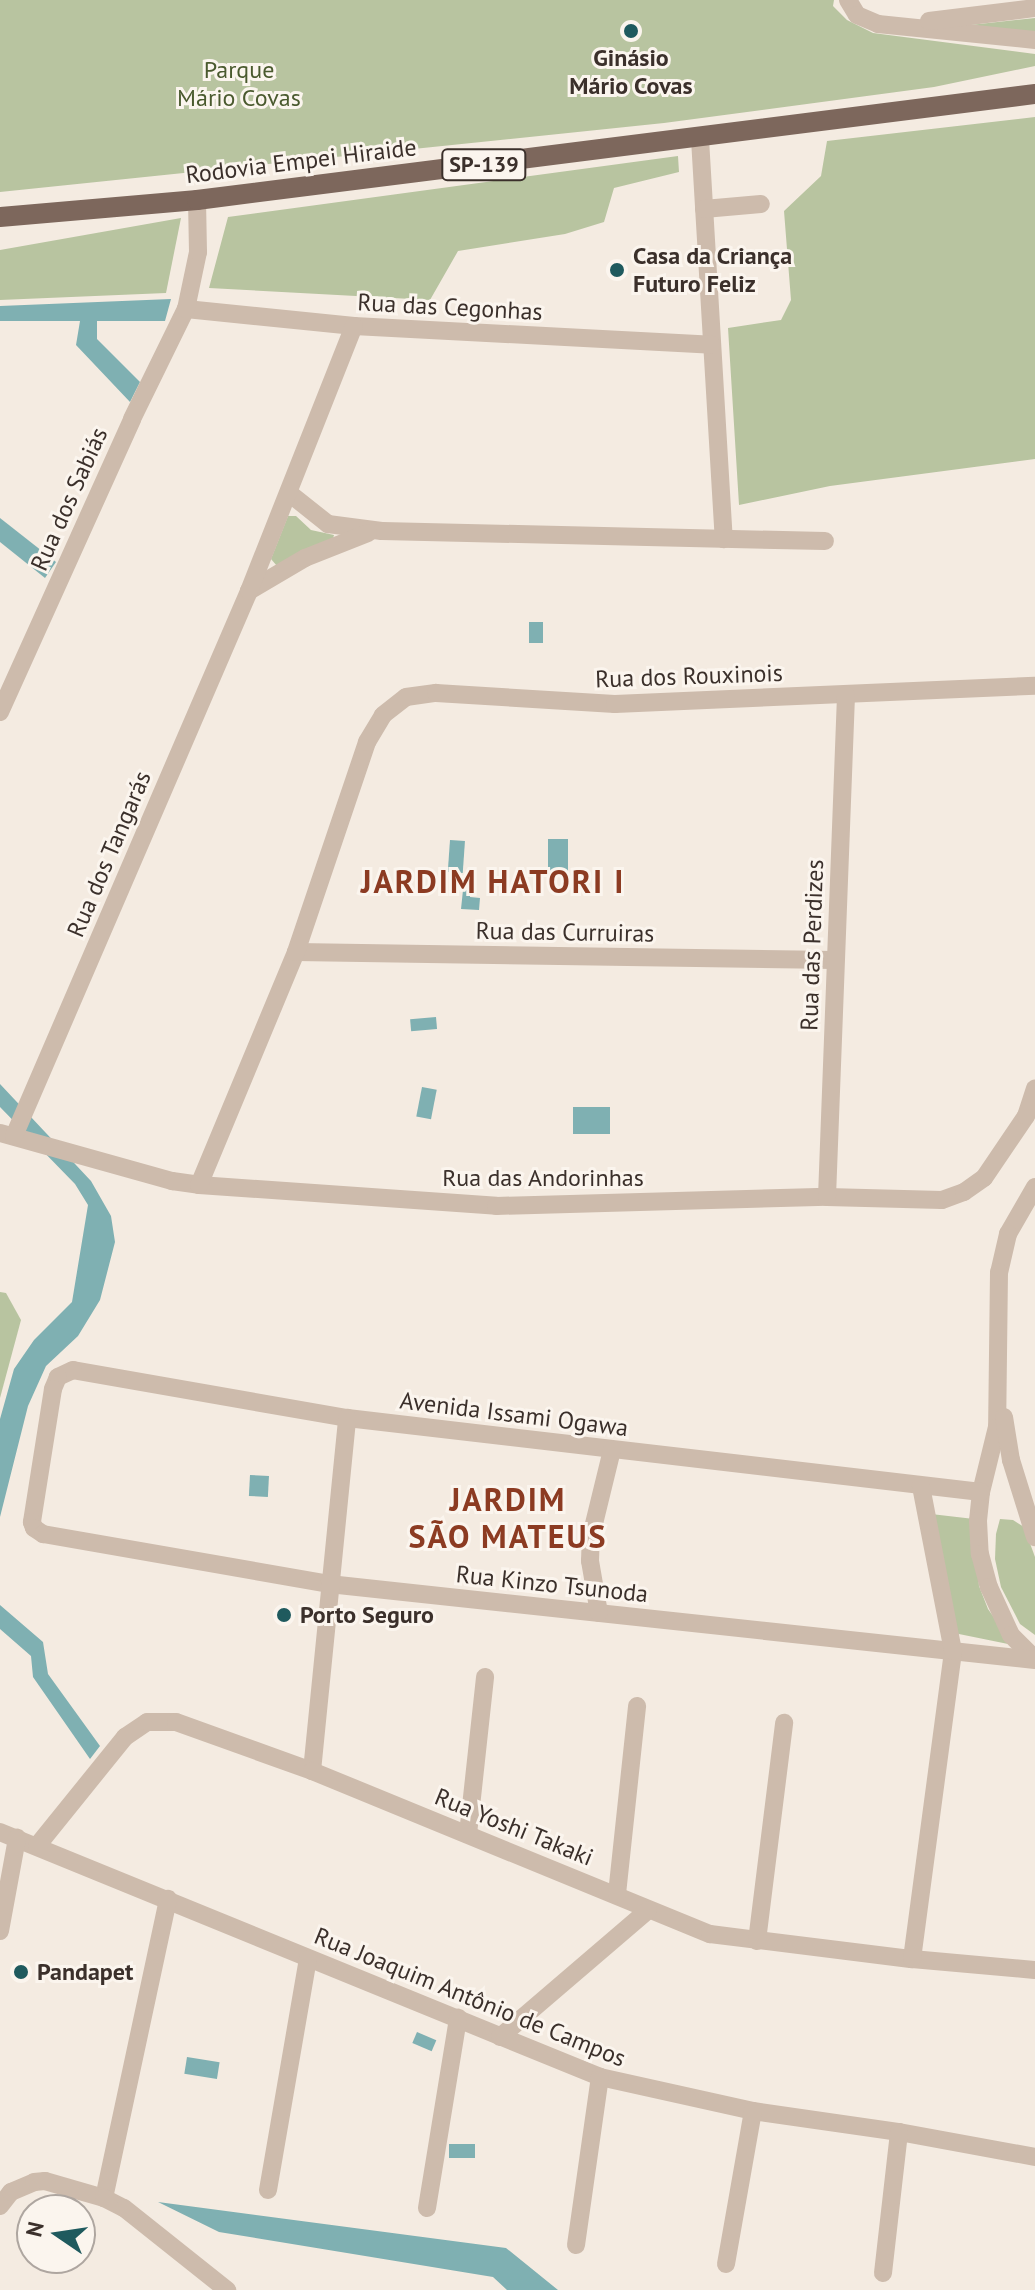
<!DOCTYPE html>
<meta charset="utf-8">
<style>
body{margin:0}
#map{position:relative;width:1035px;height:2290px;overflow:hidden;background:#f4ebe1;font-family:"PT Sans",sans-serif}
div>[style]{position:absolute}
.green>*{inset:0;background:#b8c4a0}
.water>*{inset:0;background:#7fb0b2;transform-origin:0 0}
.street>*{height:18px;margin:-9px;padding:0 9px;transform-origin:9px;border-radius:9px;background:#cdbbac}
.primary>*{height:20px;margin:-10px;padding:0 10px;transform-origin:10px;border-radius:10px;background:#7d675c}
.dots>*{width:22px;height:22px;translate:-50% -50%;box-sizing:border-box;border:4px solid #fbf5ee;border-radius:50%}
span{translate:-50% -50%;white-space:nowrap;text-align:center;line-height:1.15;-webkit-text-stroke:6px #fbf5ee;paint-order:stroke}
.shield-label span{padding:2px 6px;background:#fbf5ee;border:2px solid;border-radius:6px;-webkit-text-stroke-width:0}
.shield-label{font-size:22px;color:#3b302b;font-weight:700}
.poi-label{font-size:24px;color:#3b302b;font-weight:700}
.left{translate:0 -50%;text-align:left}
.park-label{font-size:24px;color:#4a5a2e}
.street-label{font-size:24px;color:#3b302b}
.district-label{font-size:32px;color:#8c3b22;font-weight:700;letter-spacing:2px}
.north{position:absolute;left:16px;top:2194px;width:80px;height:80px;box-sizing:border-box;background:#fbf5ee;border:2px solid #aea6a0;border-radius:50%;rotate:283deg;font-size:22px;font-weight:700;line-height:32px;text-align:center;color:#3b302b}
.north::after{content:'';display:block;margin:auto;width:28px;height:36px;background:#1f5a5e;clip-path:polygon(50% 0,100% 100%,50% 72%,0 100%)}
</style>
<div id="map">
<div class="green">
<div style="clip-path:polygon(0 0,834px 0,833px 6px,847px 20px,873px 33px,1035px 54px,1035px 66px,934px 87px,664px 123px,0 192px)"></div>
<div style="clip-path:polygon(1035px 18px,1035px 33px,970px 25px)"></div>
<div style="clip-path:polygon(1035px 117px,1035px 459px,830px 486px,739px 505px,728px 328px,781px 320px,791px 300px,784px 211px,821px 176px,827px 141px)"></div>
<div style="clip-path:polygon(678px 156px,679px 172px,614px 188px,604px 222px,565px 234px,458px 251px,430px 300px,209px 288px,228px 217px)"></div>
<div style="clip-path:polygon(181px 218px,166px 293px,0 300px,0 250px)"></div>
<div style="clip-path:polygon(288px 516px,296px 516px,311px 530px,334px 535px,332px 542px,277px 566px,271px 559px)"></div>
<div style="clip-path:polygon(0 1292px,6px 1293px,21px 1320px,0 1398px)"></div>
<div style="clip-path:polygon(931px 1514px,974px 1519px,979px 1586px,988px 1609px,1013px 1645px,954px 1633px)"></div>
<div style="clip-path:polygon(1000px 1519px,1013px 1520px,1024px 1527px,1035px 1557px,1035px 1635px,1020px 1624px,1001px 1587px,995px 1559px,996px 1534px)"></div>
</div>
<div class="water">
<div style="clip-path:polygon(171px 299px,165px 321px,97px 321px,97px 339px,140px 382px,130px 402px,76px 345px,80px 321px,0 321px,0 306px)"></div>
<div style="clip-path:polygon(0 518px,56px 562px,45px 578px,0 542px)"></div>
<div style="left:529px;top:622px;width:14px;height:21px"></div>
<div style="left:548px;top:839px;width:20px;height:34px"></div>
<div style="left:450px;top:840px;width:15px;height:32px;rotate:4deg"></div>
<div style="clip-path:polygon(463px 890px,470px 890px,470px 897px,480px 898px,479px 910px,461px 909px)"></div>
<div style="left:436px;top:1017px;width:12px;height:26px;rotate:85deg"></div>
<div style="clip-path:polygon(0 1084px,91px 1181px,111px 1216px,115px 1242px,100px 1300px,78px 1336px,46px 1366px,28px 1406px,0 1517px,0 1419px,14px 1369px,34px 1340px,72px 1302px,88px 1205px,75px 1184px,0 1107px)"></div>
<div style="left:422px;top:1087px;width:15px;height:30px;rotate:11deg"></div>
<div style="left:573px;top:1107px;width:37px;height:27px"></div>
<div style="left:250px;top:1475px;width:19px;height:21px;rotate:3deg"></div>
<div style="clip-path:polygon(0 1605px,43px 1642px,48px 1674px,100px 1746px,90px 1759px,33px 1677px,31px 1656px,0 1629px)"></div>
<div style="left:417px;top:2032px;width:21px;height:12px;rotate:23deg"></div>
<div style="left:187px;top:2057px;width:33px;height:17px;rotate:9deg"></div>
<div style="left:449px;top:2144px;width:26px;height:14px"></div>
<div style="clip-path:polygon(158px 2202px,506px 2248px,558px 2290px,507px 2290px,493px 2277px,219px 2232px)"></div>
</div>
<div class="street">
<div style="left:848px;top:0;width:17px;rotate:59deg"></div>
<div style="left:857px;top:15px;width:23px;rotate:23deg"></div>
<div style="left:878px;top:24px;width:158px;rotate:5.8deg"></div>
<div style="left:929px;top:21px;width:107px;rotate:-7deg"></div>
<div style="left:700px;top:139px;width:401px;rotate:86.6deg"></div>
<div style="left:704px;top:209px;width:57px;rotate:-5deg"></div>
<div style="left:186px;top:309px;width:169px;rotate:5.8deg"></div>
<div style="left:354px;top:326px;width:358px;rotate:3deg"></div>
<div style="left:289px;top:493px;width:50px;rotate:38.5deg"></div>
<div style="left:328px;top:524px;width:54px;rotate:7.4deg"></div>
<div style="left:382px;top:531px;width:443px;rotate:1.3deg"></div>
<div style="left:249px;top:591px;width:65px;rotate:-30.5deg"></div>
<div style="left:305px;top:558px;width:68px;rotate:-21.6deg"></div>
<div style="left:0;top:712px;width:321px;rotate:-65.7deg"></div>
<div style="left:132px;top:419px;width:123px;rotate:-63.9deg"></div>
<div style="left:186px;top:309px;width:58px;rotate:-78.1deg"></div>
<div style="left:198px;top:252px;width:52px;rotate:-91.1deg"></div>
<div style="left:296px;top:952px;width:538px;rotate:0.85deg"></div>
<div style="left:0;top:1133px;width:179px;rotate:15.6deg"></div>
<div style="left:172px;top:1181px;width:27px;rotate:8deg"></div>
<div style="left:199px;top:1185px;width:298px;rotate:4deg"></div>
<div style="left:496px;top:1206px;width:331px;rotate:-1.6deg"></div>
<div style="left:827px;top:1197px;width:115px;rotate:1.5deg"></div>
<div style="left:942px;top:1200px;width:23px;rotate:-20deg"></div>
<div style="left:964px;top:1192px;width:24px;rotate:-35deg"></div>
<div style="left:984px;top:1178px;width:75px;rotate:-55.9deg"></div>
<div style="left:1026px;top:1116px;width:29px;rotate:-72deg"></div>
<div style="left:14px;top:1136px;width:594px;rotate:-66.67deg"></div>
<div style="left:249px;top:591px;width:285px;rotate:-68.4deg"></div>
<div style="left:199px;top:1185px;width:252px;rotate:-67.4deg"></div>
<div style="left:296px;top:952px;width:222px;rotate:-71.3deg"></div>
<div style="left:367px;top:742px;width:31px;rotate:-59deg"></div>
<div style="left:383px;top:715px;width:29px;rotate:-38deg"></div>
<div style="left:406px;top:697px;width:30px;rotate:-8deg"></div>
<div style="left:436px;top:693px;width:179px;rotate:3.5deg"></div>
<div style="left:615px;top:704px;width:420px;rotate:-2.5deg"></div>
<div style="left:1035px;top:1187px;width:54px;rotate:119.9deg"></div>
<div style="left:1008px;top:1234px;width:39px;rotate:103deg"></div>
<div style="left:999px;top:1272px;width:155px;rotate:90.7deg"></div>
<div style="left:997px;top:1427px;width:67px;rotate:103.8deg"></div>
<div style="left:981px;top:1492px;width:29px;rotate:96deg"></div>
<div style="left:978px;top:1521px;width:33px;rotate:87deg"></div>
<div style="left:980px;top:1554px;width:34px;rotate:75deg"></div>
<div style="left:989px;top:1587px;width:53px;rotate:65.4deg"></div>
<div style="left:1011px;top:1635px;width:34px;rotate:45deg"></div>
<div style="left:827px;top:1197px;width:502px;rotate:-87.83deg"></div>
<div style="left:1004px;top:1417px;width:44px;rotate:80.8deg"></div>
<div style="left:1011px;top:1460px;width:81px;rotate:72.7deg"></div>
<div style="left:981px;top:1492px;width:638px;rotate:-173.34deg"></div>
<div style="left:347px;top:1418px;width:278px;rotate:-170.1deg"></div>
<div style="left:73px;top:1370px;width:17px;rotate:155deg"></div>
<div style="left:58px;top:1377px;width:13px;rotate:113deg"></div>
<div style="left:53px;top:1389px;width:135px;rotate:99deg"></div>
<div style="left:32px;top:1522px;width:6px;rotate:72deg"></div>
<div style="left:34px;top:1528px;width:11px;rotate:34deg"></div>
<div style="left:43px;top:1534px;width:290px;rotate:9.9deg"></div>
<div style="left:329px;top:1584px;width:710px;rotate:6.14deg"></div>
<div style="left:599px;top:1613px;width:53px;rotate:-99.8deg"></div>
<div style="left:590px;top:1561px;width:25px;rotate:-88deg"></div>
<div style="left:591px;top:1536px;width:89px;rotate:-76.3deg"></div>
<div style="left:312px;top:1771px;width:355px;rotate:-84.3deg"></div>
<div style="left:0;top:1832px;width:648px;rotate:22.21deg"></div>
<div style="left:600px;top:2077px;width:157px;rotate:12.5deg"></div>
<div style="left:753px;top:2111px;width:148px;rotate:8.2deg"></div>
<div style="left:899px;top:2132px;width:138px;rotate:10.4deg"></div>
<div style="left:468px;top:1834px;width:158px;rotate:-83.8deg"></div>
<div style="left:37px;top:1846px;width:140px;rotate:-51.1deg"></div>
<div style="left:125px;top:1737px;width:27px;rotate:-34deg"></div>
<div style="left:147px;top:1722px;width:29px"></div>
<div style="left:176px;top:1722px;width:145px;rotate:19.8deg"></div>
<div style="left:312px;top:1771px;width:430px;rotate:22.3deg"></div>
<div style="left:710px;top:1934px;width:204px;rotate:7.1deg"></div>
<div style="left:912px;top:1959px;width:123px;rotate:5.1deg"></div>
<div style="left:617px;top:1894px;width:189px;rotate:-83.9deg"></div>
<div style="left:0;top:1931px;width:95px;rotate:-79.6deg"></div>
<div style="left:757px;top:1941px;width:220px;rotate:-82.9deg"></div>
<div style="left:912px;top:1959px;width:311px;rotate:-82.4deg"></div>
<div style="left:953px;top:1651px;width:168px;rotate:-101deg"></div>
<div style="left:500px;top:2037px;width:195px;rotate:-40.6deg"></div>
<div style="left:268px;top:2190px;width:234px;rotate:-80.2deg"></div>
<div style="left:104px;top:2198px;width:306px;rotate:-77.9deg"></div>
<div style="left:0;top:2206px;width:18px;rotate:-52deg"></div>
<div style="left:11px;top:2192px;width:25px;rotate:-23deg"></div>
<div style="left:34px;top:2182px;width:11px;rotate:-5deg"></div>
<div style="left:45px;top:2181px;width:61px;rotate:16.1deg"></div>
<div style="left:104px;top:2198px;width:22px;rotate:27deg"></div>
<div style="left:124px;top:2208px;width:132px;rotate:38.5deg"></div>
<div style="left:427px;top:2208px;width:193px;rotate:-80.7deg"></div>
<div style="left:576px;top:2245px;width:170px;rotate:-81.9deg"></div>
<div style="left:726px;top:2264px;width:155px;rotate:-80deg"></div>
<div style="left:883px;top:2273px;width:142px;rotate:-83.5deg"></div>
</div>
<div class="primary">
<div style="left:0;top:217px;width:198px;rotate:-4.9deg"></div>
<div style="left:197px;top:200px;width:845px;rotate:-7.21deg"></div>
</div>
<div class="dots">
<div style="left:631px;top:31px;background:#1f5a5e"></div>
<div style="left:617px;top:270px;background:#1f5a5e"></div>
<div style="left:284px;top:1615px;background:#1f5a5e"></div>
<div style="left:21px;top:1972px;background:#1f5a5e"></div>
</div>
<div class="shield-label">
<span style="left:484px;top:165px">SP-139</span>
</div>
<div class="poi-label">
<span style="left:631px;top:72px">Ginásio<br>Mário Covas</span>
<span class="left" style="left:633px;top:270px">Casa da Criança<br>Futuro Feliz</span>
<span class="left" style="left:300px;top:1615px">Porto Seguro</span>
<span class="left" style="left:37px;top:1972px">Pandapet</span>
</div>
<div class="park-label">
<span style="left:239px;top:84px">Parque<br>Mário Covas</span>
</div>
<div class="street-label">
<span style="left:301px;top:161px;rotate:-7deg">Rodovia Empei Hiraide</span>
<span style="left:450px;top:307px;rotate:3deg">Rua das Cegonhas</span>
<span style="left:69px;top:499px;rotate:-66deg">Rua dos Sabiás</span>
<span style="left:689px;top:676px;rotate:-2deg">Rua dos Rouxinois</span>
<span style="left:109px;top:854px;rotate:-67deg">Rua dos Tangarás</span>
<span style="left:565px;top:932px;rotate:1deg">Rua das Curruiras</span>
<span style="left:812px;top:945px;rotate:-88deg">Rua das Perdizes</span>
<span style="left:543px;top:1178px">Rua das Andorinhas</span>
<span style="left:514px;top:1414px;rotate:7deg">Avenida Issami Ogawa</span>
<span style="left:552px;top:1584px;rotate:6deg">Rua Kinzo Tsunoda</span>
<span style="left:514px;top:1827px;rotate:22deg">Rua Yoshi Takaki</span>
<span style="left:470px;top:1997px;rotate:22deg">Rua Joaquim Antônio de Campos</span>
</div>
<div class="district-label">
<span style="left:493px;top:881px">JARDIM HATORI I</span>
<span style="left:508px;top:1518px">JARDIM<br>SÃO MATEUS</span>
</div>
<div class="north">N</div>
</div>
